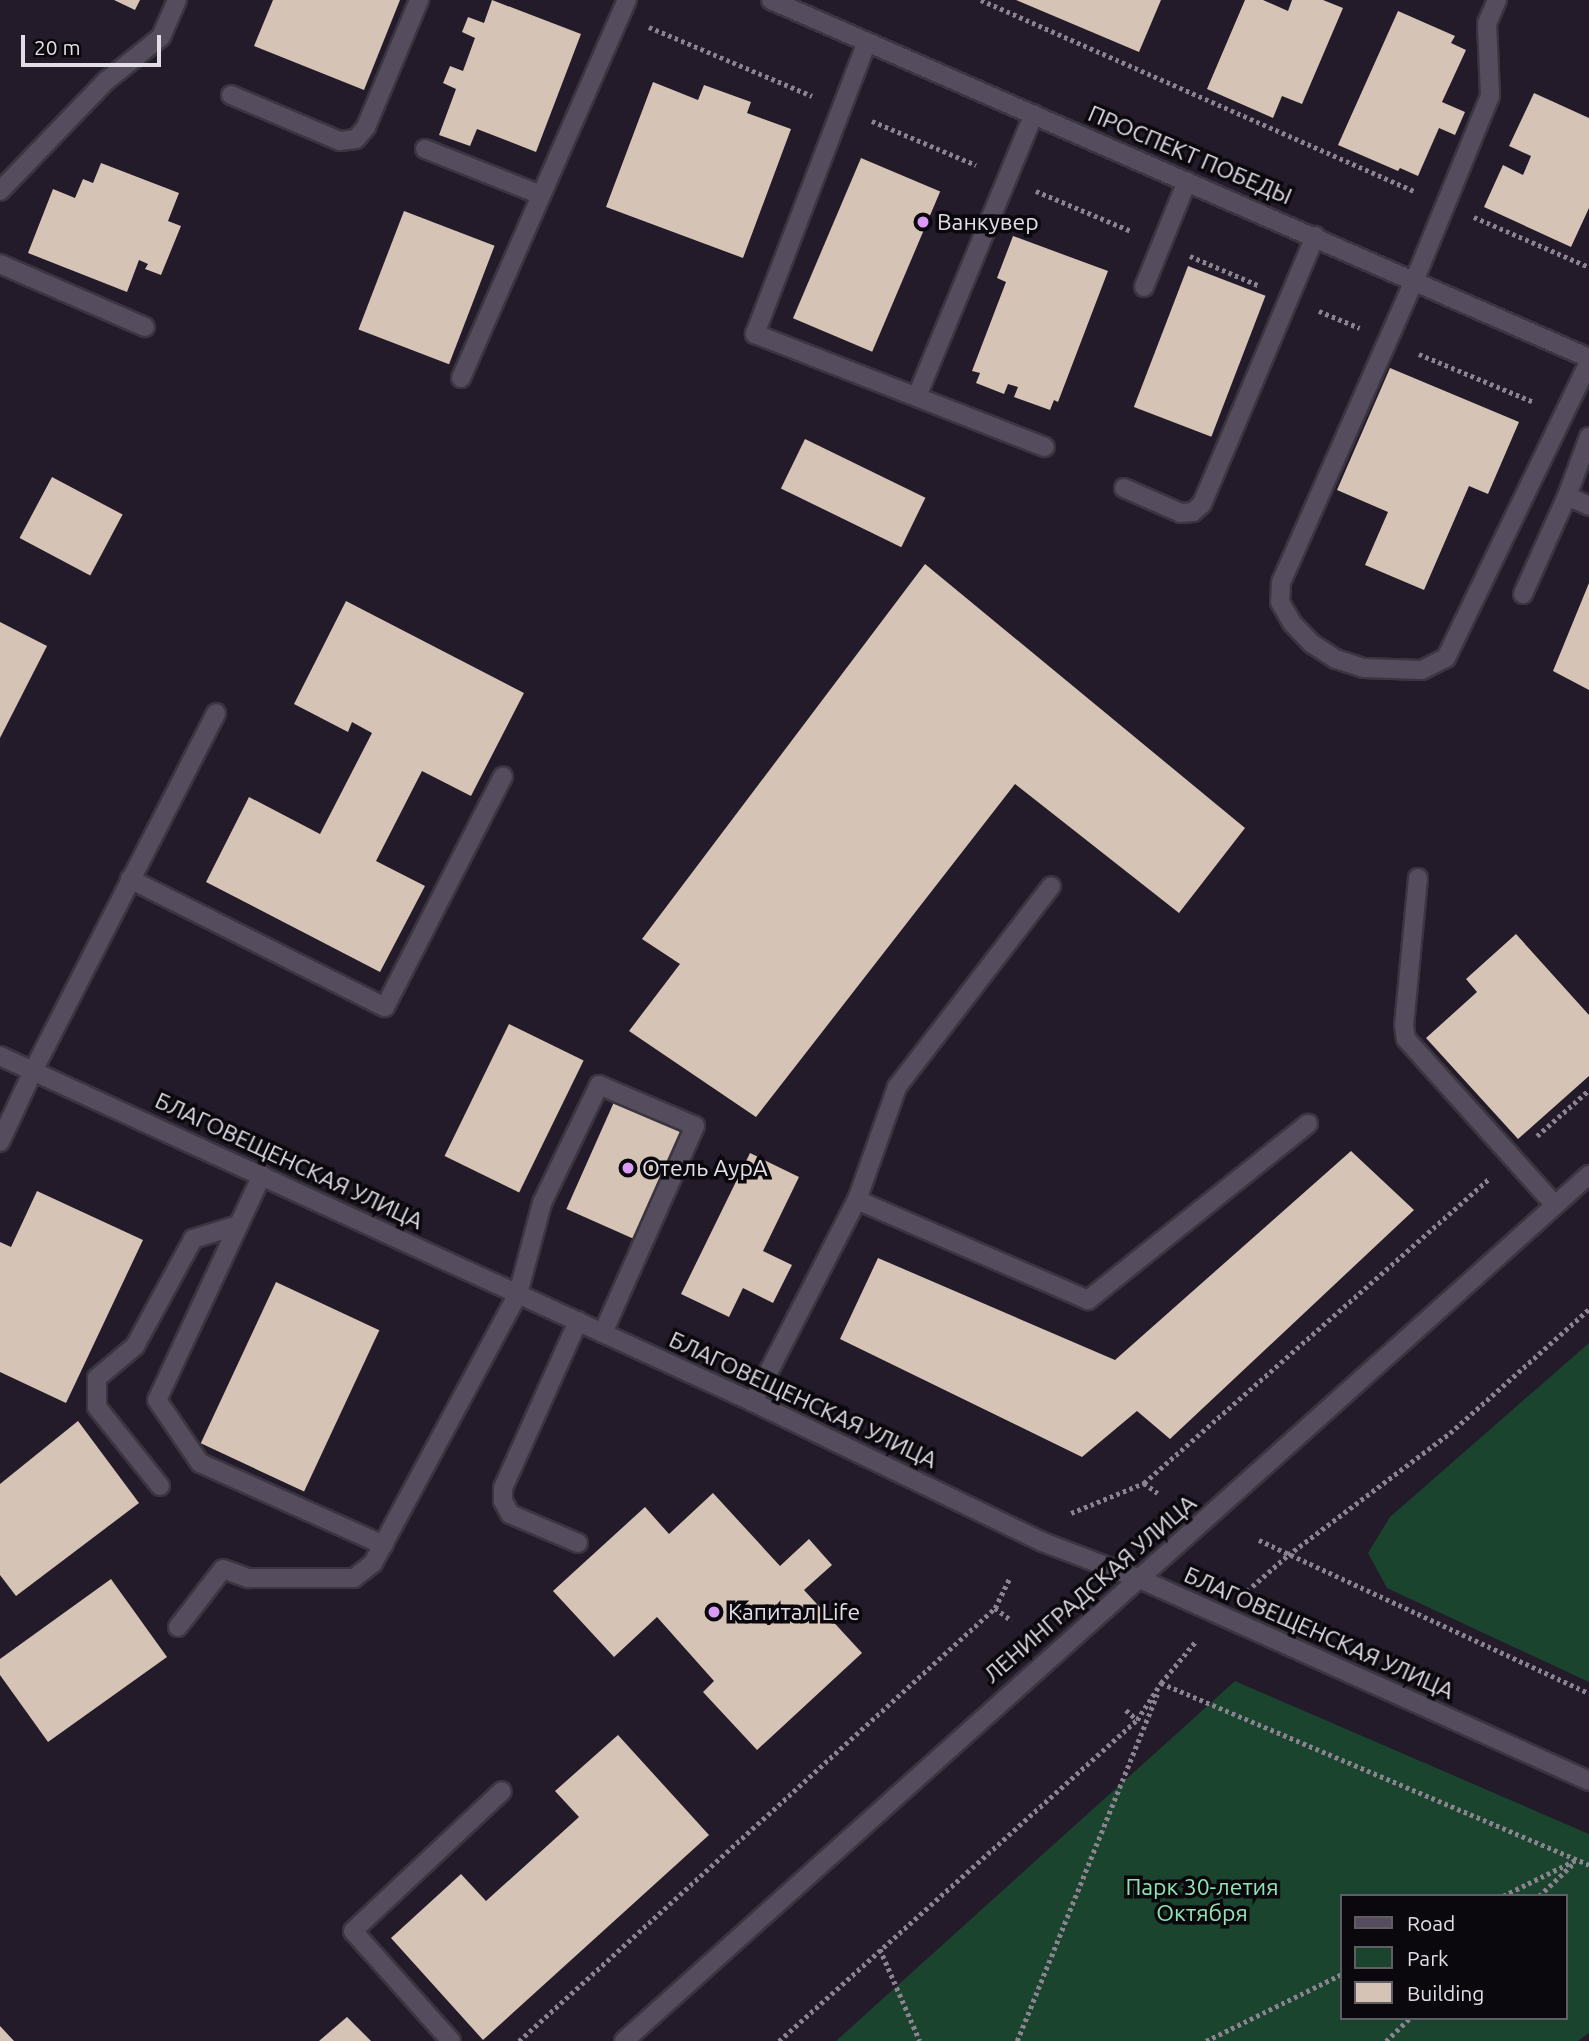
<!DOCTYPE html>
<meta charset="utf-8">
<style>
body{margin:0}
#map{position:relative;width:1589px;height:2041px;overflow:hidden;background:#231b29;font-family:Ubuntu,sans-serif}
div>[style]{position:absolute}
.green>*{inset:0;background:#1a442e}
.building>*{inset:0;background:#d5c3b5;transform-origin:0 0}
.path>*{height:4.5px;margin-top:-2.25px;transform-origin:0;background:repeating-linear-gradient(90deg,#8b8490 0 3.5px,transparent 0 7px)}
.roads{filter:drop-shadow(2px 0 #3b3541) drop-shadow(-2px 0 #3b3541) drop-shadow(0 2px #3b3541) drop-shadow(0 -2px #3b3541)}
.service>*{height:18px;margin:-9px;padding:0 9px;transform-origin:9px;border-radius:9px;background:#554d5d}
.minor>*{height:18px;margin:-9px;padding:0 9px;transform-origin:9px;border-radius:9px;background:#554d5d}
.secondary>*{height:18px;margin:-9px;padding:0 9px;transform-origin:9px;border-radius:9px;background:#554d5d}
.dots>*{width:19px;height:19px;translate:-50% -50%;box-sizing:border-box;border:4px solid #0b080d;border-radius:50%}
span{translate:-50% -50%;white-space:nowrap;text-align:center;line-height:1.15;-webkit-text-stroke:7px #0b080d;paint-order:stroke}
.street-label{font-size:23px;color:#e2dde6}
.poi-label{font-size:23px;color:#e2dde6}
.left{translate:0 -50%;text-align:left}
.park-label{font-size:23px;color:#90e3b4}
.legend{position:absolute;left:1340px;top:1894px;width:228px;height:126px;box-sizing:border-box;background:#0b080d;border:2px solid #615d64;margin:0;padding:9px 12px;list-style:none;font-size:21px;color:#e2dde6}
.legend li{display:flex;align-items:center;gap:14px;height:35px}
.legend b{width:35px;border:2px solid #615d64}
.scale{position:absolute;left:21px;top:35px;width:140px;height:32px;box-sizing:border-box;border:4px solid #e2dde6;border-top:0;padding-left:9px;font-size:21px;line-height:24px;white-space:nowrap;color:#e2dde6;-webkit-text-stroke:5px #0b080d;paint-order:stroke}
</style>
<div id="map">
<div class="green">
<div style="clip-path:polygon(1589px 1343px,1589px 1682px,1387px 1588px,1368px 1553px,1390px 1517px)"></div>
<div style="clip-path:polygon(evenodd,1235px 1681px,1589px 1834px,1589px 2033px,1578px 2041px,836px 2041px,1235px 1681px,1342px 1896px,1566px 1896px,1566px 2018px,1342px 2018px,1342px 1896px)"></div>
</div>
<div class="building">
<div style="clip-path:polygon(114px 0,140px 0,135px 10px)"></div>
<div style="clip-path:polygon(273px 0,400px 0,364px 90px,254px 46px)"></div>
<div style="clip-path:polygon(492px 0,581px 34px,536px 152px,477px 129px,470px 146px,439px 135px,456px 89px,443px 83px,450px 66px,463px 71px,475px 38px,462px 32px,468px 17px,484px 23px)"></div>
<div style="clip-path:polygon(1016px 0,1161px 0,1139px 52px)"></div>
<div style="clip-path:polygon(1245px 0,1263px 0,1288px 11px,1292px 0,1323px 0,1343px 8px,1302px 104px,1282px 96px,1273px 118px,1207px 89px)"></div>
<div style="clip-path:polygon(1398px 11px,1455px 36px,1451px 43px,1466px 50px,1442px 102px,1465px 112px,1455px 135px,1439px 128px,1418px 176px,1400px 168px,1398px 171px,1338px 145px)"></div>
<div style="clip-path:polygon(653px 82px,698px 100px,704px 85px,751px 102px,747px 113px,791px 129px,743px 258px,606px 207px)"></div>
<div style="clip-path:polygon(1534px 93px,1589px 118px,1589px 208px,1571px 247px,1484px 207px,1503px 165px,1523px 175px,1531px 156px,1509px 146px)"></div>
<div style="left:861px;top:158px;width:86px;height:174px;rotate:23deg"></div>
<div style="clip-path:polygon(101px 163px,179px 193px,168px 221px,181px 226px,161px 275px,145px 269px,148px 264px,139px 260px,127px 292px,28px 253px,53px 189px,75px 198px,83px 179px,93px 183px)"></div>
<div style="left:404px;top:211px;width:97px;height:127px;rotate:21deg"></div>
<div style="clip-path:polygon(1013px 236px,1108px 271px,1058px 402px,1054px 400px,1050px 410px,1014px 397px,1018px 387px,1008px 384px,1004px 394px,976px 383px,980px 373px,972px 371px,1006px 282px,997px 278px)"></div>
<div style="left:1188px;top:266px;width:83px;height:151px;rotate:21deg"></div>
<div style="clip-path:polygon(1390px 368px,1519px 422px,1488px 494px,1469px 486px,1424px 590px,1365px 565px,1388px 512px,1337px 490px)"></div>
<div style="left:805px;top:439px;width:134px;height:55px;rotate:26deg"></div>
<div style="left:52px;top:477px;width:80px;height:69px;rotate:28deg"></div>
<div style="clip-path:polygon(925px 564px,1245px 828px,1179px 913px,1015px 784px,756px 1117px,629px 1031px,680px 964px,642px 939px)"></div>
<div style="clip-path:polygon(1589px 583px,1589px 690px,1553px 671px)"></div>
<div style="clip-path:polygon(346px 601px,524px 693px,471px 796px,422px 771px,376px 861px,425px 886px,380px 972px,206px 882px,249px 797px,320px 834px,372px 733px,352px 722px,348px 732px,294px 704px)"></div>
<div style="clip-path:polygon(0 622px,47px 646px,0 738px)"></div>
<div style="clip-path:polygon(1516px 934px,1589px 1015px,1589px 1076px,1518px 1139px,1426px 1038px,1477px 992px,1466px 979px)"></div>
<div style="left:509px;top:1024px;width:83px;height:147px;rotate:26deg"></div>
<div style="left:614px;top:1102px;width:74px;height:117px;rotate:24deg"></div>
<div style="clip-path:polygon(1351px 1151px,1414px 1210px,1170px 1439px,1137px 1411px,1082px 1457px,840px 1339px,878px 1258px,1115px 1360px)"></div>
<div style="clip-path:polygon(750px 1153px,799px 1177px,763px 1251px,792px 1265px,773px 1303px,743px 1288px,729px 1317px,681px 1294px)"></div>
<div style="clip-path:polygon(37px 1191px,143px 1240px,66px 1403px,0 1372px,0 1242px,11px 1247px)"></div>
<div style="left:276px;top:1282px;width:114px;height:178px;rotate:25deg"></div>
<div style="clip-path:polygon(78px 1421px,139px 1503px,16px 1596px,0 1575px,0 1484px)"></div>
<div style="clip-path:polygon(713px 1493px,780px 1566px,809px 1539px,832px 1565px,804px 1590px,862px 1653px,757px 1750px,703px 1692px,714px 1681px,657px 1617px,614px 1657px,553px 1591px,645px 1507px,669px 1534px)"></div>
<div style="clip-path:polygon(111px 1579px,167px 1657px,48px 1742px,0 1675px,0 1659px)"></div>
<div style="clip-path:polygon(618px 1735px,709px 1835px,483px 2040px,391px 1938px,461px 1874px,486px 1901px,579px 1817px,555px 1791px)"></div>
<div style="clip-path:polygon(347px 2017px,371px 2041px,319px 2041px)"></div>
<div style="clip-path:polygon(0 2026px,14px 2041px,0 2041px)"></div>
</div>
<div class="path">
<div style="left:981px;top:0;width:474px;rotate:23.8deg"></div>
<div style="left:649px;top:27px;width:177px;rotate:22.9deg"></div>
<div style="left:872px;top:121px;width:113px;rotate:22.9deg"></div>
<div style="left:1036px;top:191px;width:103px;rotate:22.8deg"></div>
<div style="left:1474px;top:217px;width:125px;rotate:23.5deg"></div>
<div style="left:1190px;top:256px;width:76px;rotate:23.2deg"></div>
<div style="left:1319px;top:311px;width:44px;rotate:22.5deg"></div>
<div style="left:1419px;top:354px;width:125px;rotate:22.7deg"></div>
<div style="left:1537px;top:1136px;width:69px;rotate:-41.5deg"></div>
<div style="left:1144px;top:1483px;width:17px;rotate:36deg"></div>
<div style="left:1071px;top:1513px;width:79px;rotate:-22.3deg"></div>
<div style="left:1144px;top:1483px;width:460px;rotate:-41.4deg"></div>
<div style="left:1259px;top:1540px;width:364px;rotate:24.9deg"></div>
<div style="left:1247px;top:1591px;width:55px;rotate:-41.3deg"></div>
<div style="left:1288px;top:1555px;width:203px;rotate:-37deg"></div>
<div style="left:1450px;top:1433px;width:186px;rotate:-41.7deg"></div>
<div style="left:995px;top:1608px;width:21px;rotate:37deg"></div>
<div style="left:1161px;top:1683px;width:55px;rotate:-50.2deg"></div>
<div style="left:1126px;top:1710px;width:15px;rotate:42deg"></div>
<div style="left:1503px;top:1896px;width:81px;rotate:-26.3deg"></div>
<div style="left:1539px;top:1896px;width:48px;rotate:-43.3deg"></div>
<div style="left:880px;top:1949px;width:100px;rotate:66.5deg"></div>
<div style="left:519px;top:2041px;width:643px;rotate:-42.29deg"></div>
<div style="left:995px;top:1608px;width:34px;rotate:-64deg"></div>
<div style="left:779px;top:2041px;width:481px;rotate:-41.9deg"></div>
<div style="left:1137px;top:1720px;width:44px;rotate:-57deg"></div>
<div style="left:1161px;top:1683px;width:465px;rotate:23deg"></div>
<div style="left:1017px;top:2041px;width:374px;rotate:-68deg"></div>
<div style="left:1206px;top:2041px;width:152px;rotate:-26.2deg"></div>
<div style="left:1386px;top:2041px;width:33px;rotate:-44deg"></div>
</div>
<div class="roads">
<div class="service">
<div style="left:1497px;top:0;width:25px;rotate:113deg"></div>
<div style="left:1487px;top:23px;width:73px;rotate:87.6deg"></div>
<div style="left:1490px;top:96px;width:200px;rotate:112.3deg"></div>
<div style="left:1414px;top:281px;width:330px;rotate:113.8deg"></div>
<div style="left:1281px;top:583px;width:19px;rotate:93deg"></div>
<div style="left:1280px;top:602px;width:24px;rotate:60deg"></div>
<div style="left:1292px;top:623px;width:28px;rotate:46deg"></div>
<div style="left:1311px;top:643px;width:30px;rotate:33deg"></div>
<div style="left:1336px;top:659px;width:29px;rotate:18deg"></div>
<div style="left:1364px;top:668px;width:58px;rotate:2deg"></div>
<div style="left:1422px;top:670px;width:27px;rotate:-27deg"></div>
<div style="left:1446px;top:658px;width:329px;rotate:-64.2deg"></div>
<div style="left:867px;top:42px;width:313px;rotate:111deg"></div>
<div style="left:755px;top:334px;width:311px;rotate:21.3deg"></div>
<div style="left:231px;top:95px;width:118px;rotate:22.9deg"></div>
<div style="left:340px;top:141px;width:16px;rotate:-7deg"></div>
<div style="left:356px;top:139px;width:16px;rotate:-50deg"></div>
<div style="left:366px;top:127px;width:138px;rotate:-67.3deg"></div>
<div style="left:425px;top:149px;width:125px;rotate:21.6deg"></div>
<div style="left:0;top:191px;width:153px;rotate:-46.1deg"></div>
<div style="left:106px;top:81px;width:70px;rotate:-38.7deg"></div>
<div style="left:161px;top:37px;width:40px;rotate:-66.6deg"></div>
<div style="left:0;top:264px;width:158px;rotate:23.5deg"></div>
<div style="left:1144px;top:287px;width:114px;rotate:-67.9deg"></div>
<div style="left:461px;top:378px;width:413px;rotate:-66.3deg"></div>
<div style="left:917px;top:396px;width:305px;rotate:-67.5deg"></div>
<div style="left:1589px;top:437px;width:63px;rotate:110.4deg"></div>
<div style="left:1567px;top:496px;width:24px;rotate:24deg"></div>
<div style="left:1124px;top:488px;width:62px;rotate:23.7deg"></div>
<div style="left:1181px;top:513px;width:12px;rotate:-5deg"></div>
<div style="left:1193px;top:512px;width:12px;rotate:-42deg"></div>
<div style="left:1202px;top:504px;width:291px;rotate:-67.1deg"></div>
<div style="left:1523px;top:594px;width:107px;rotate:-65.8deg"></div>
<div style="left:1418px;top:878px;width:148px;rotate:95.4deg"></div>
<div style="left:1404px;top:1025px;width:14px;rotate:82deg"></div>
<div style="left:1406px;top:1039px;width:223px;rotate:48.1deg"></div>
<div style="left:130px;top:879px;width:285px;rotate:26.7deg"></div>
<div style="left:385px;top:1007px;width:259px;rotate:-62.9deg"></div>
<div style="left:0;top:1142px;width:78px;rotate:-65.1deg"></div>
<div style="left:33px;top:1071px;width:402px;rotate:-62.9deg"></div>
<div style="left:262px;top:1175px;width:248px;rotate:115deg"></div>
<div style="left:157px;top:1400px;width:76px;rotate:55.7deg"></div>
<div style="left:200px;top:1463px;width:201px;rotate:24.1deg"></div>
<div style="left:857px;top:1200px;width:120px;rotate:-70.5deg"></div>
<div style="left:897px;top:1087px;width:253px;rotate:-52.5deg"></div>
<div style="left:753px;top:1402px;width:227px;rotate:-62.8deg"></div>
<div style="left:857px;top:1200px;width:252px;rotate:23.4deg"></div>
<div style="left:1088px;top:1300px;width:282px;rotate:-38.7deg"></div>
<div style="left:160px;top:1486px;width:101px;rotate:-128.6deg"></div>
<div style="left:97px;top:1407px;width:29px;rotate:-90deg"></div>
<div style="left:97px;top:1378px;width:50px;rotate:-40.1deg"></div>
<div style="left:135px;top:1346px;width:122px;rotate:-61.5deg"></div>
<div style="left:193px;top:1239px;width:47px;rotate:-17.3deg"></div>
<div style="left:578px;top:1543px;width:74px;rotate:-156.9deg"></div>
<div style="left:510px;top:1514px;width:15px;rotate:-118deg"></div>
<div style="left:503px;top:1501px;width:13px;rotate:-90deg"></div>
<div style="left:503px;top:1488px;width:183px;rotate:-65.8deg"></div>
<div style="left:178px;top:1627px;width:73px;rotate:-52.2deg"></div>
<div style="left:223px;top:1569px;width:27px;rotate:20deg"></div>
<div style="left:248px;top:1578px;width:106px"></div>
<div style="left:354px;top:1578px;width:24px;rotate:-38deg"></div>
<div style="left:373px;top:1563px;width:306px;rotate:-61.7deg"></div>
<div style="left:518px;top:1294px;width:94px;rotate:-75.2deg"></div>
<div style="left:542px;top:1203px;width:131px;rotate:-64.2deg"></div>
<div style="left:599px;top:1085px;width:104px;rotate:23.1deg"></div>
<div style="left:695px;top:1126px;width:227px;rotate:114deg"></div>
<div style="left:451px;top:2041px;width:147px;rotate:-131.7deg"></div>
<div style="left:353px;top:1931px;width:204px;rotate:-43.2deg"></div>
</div>
<div class="minor">
<div style="left:0;top:1056px;width:829px;rotate:24.68deg"></div>
<div style="left:753px;top:1402px;width:322px;rotate:25.8deg"></div>
<div style="left:1043px;top:1542px;width:104px;rotate:20.9deg"></div>
<div style="left:1140px;top:1579px;width:492px;rotate:24.2deg"></div>
</div>
<div class="secondary">
<div style="left:771px;top:0;width:893px;rotate:23.64deg"></div>
<div style="left:624px;top:2041px;width:1297px;rotate:-41.91deg"></div>
</div>
</div>
<div class="dots">
<div style="left:923px;top:222px;background:#da9af6"></div>
<div style="left:628px;top:1168px;background:#da9af6"></div>
<div style="left:714px;top:1612px;background:#da9af6"></div>
</div>
<div class="street-label">
<span style="left:1190px;top:155px;rotate:23deg">ПРОСПЕКТ ПОБЕДЫ</span>
<span style="left:289px;top:1161px;rotate:25deg">БЛАГОВЕЩЕНСКАЯ УЛИЦА</span>
<span style="left:803px;top:1400px;rotate:25deg">БЛАГОВЕЩЕНСКАЯ УЛИЦА</span>
<span style="left:1090px;top:1589px;rotate:-41deg">ЛЕНИНГРАДСКАЯ УЛИЦА</span>
<span style="left:1319px;top:1633px;rotate:24deg">БЛАГОВЕЩЕНСКАЯ УЛИЦА</span>
</div>
<div class="poi-label">
<span class="left" style="left:937px;top:222px">Ванкувер</span>
<span class="left" style="left:642px;top:1168px">Отель АурА</span>
<span class="left" style="left:728px;top:1612px">Капитал Life</span>
</div>
<div class="park-label">
<span style="left:1202px;top:1900px">Парк 30-летия<br>Октября</span>
</div>
<ul class="legend">
<li><b style="height:9px;background:#554d5d"></b>Road</li>
<li><b style="height:19px;background:#1a442e"></b>Park</li>
<li><b style="height:19px;background:#d5c3b5"></b>Building</li>
</ul>
<div class="scale">20 m</div>
</div>
